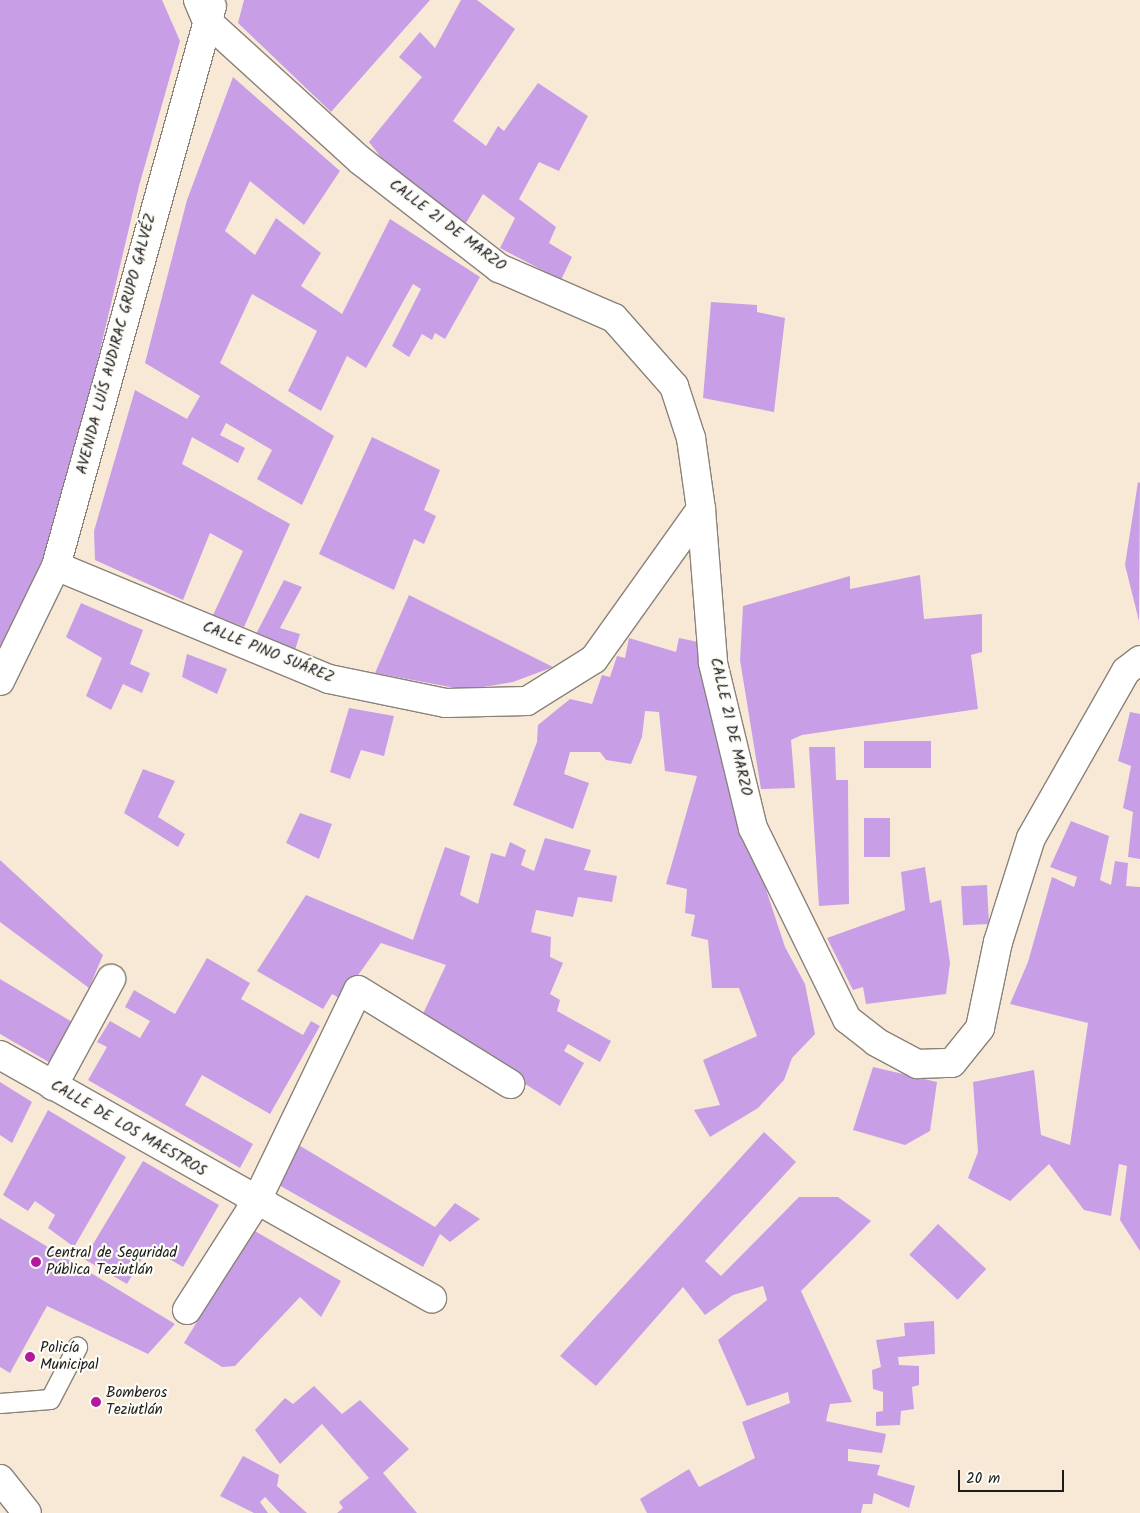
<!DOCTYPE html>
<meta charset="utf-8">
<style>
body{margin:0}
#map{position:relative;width:1140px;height:1513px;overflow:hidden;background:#f8e9d7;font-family:Kalam,sans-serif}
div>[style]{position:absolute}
.building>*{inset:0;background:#c89fe7;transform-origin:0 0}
.roads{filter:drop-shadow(1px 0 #8a827a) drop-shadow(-1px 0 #8a827a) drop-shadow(0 1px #8a827a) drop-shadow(0 -1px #8a827a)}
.lane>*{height:19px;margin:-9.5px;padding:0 9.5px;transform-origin:9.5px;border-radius:9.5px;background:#fff}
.street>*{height:28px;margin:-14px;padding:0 14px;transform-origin:14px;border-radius:14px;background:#fff}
.primary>*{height:28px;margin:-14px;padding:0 14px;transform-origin:14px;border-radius:14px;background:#fff}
.dots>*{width:14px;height:14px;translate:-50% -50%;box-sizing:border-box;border:2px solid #fdfcf7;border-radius:50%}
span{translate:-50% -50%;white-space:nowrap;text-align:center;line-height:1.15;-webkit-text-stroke:4.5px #fdfcf7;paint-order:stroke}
.street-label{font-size:15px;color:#1c1c1c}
.poi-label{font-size:15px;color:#1c1c1c}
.left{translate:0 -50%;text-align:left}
.scale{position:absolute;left:958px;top:1470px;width:106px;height:22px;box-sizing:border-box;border:2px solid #1c1c1c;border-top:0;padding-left:6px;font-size:15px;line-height:18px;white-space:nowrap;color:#1c1c1c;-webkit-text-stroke:4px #fdfcf7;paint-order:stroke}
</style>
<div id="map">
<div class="building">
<div style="clip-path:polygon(0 0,162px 0,180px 41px,139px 186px,51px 557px,0 666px)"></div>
<div style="clip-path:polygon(244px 0,430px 0,331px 112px,238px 23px)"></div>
<div style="clip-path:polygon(461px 0,477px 0,515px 29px,453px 121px,486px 146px,498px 126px,504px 131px,538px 83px,588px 116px,559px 171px,539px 162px,519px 199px,556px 227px,549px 243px,572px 257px,561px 280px,500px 248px,515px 218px,483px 194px,466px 223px,391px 170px,369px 142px,422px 77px,399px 57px,420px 32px,435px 48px)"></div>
<div style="clip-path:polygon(233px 77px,340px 171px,304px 225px,250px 181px,225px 231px,255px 255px,276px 218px,321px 253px,301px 286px,342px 314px,390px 219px,480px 277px,445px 339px,435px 333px,432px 340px,422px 334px,409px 357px,392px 346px,421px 289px,413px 284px,366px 368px,347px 356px,321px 411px,288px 391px,317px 331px,252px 294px,220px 363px,334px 436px,302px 505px,257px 479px,272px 450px,226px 423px,220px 435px,245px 448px,238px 463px,192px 437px,182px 464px,290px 524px,244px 627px,213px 615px,243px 551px,210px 533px,183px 600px,95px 560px,94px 531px,135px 390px,187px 419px,200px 396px,145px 363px,187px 200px)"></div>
<div style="clip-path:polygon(711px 302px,757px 305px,757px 312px,785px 318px,774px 412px,703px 398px)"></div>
<div style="clip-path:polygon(372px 437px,440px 470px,424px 510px,436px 516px,424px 544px,414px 539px,394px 590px,319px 554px)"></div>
<div style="clip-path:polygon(1138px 482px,1140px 483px,1139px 621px,1125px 565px)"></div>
<div style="clip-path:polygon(920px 575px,924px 619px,982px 614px,982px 652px,971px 655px,978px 709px,802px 735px,791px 740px,795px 788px,761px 789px,740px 660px,743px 606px,850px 576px,850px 589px)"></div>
<div style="clip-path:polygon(284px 580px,302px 587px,280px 628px,300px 634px,295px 650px,255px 636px)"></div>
<div style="clip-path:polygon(409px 595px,553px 667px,513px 682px,466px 690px,375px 673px)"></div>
<div style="clip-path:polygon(81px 603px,143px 630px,130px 664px,150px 673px,142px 693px,123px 684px,111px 710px,86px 696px,102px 658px,66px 637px)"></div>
<div style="clip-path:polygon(629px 638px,676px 652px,679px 638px,712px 645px,724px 739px,717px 741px,785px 947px,805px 984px,815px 1034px,792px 1058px,784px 1080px,758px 1108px,710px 1137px,694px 1110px,720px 1105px,703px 1060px,757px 1036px,739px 988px,712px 988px,708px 940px,691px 936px,695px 915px,685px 913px,687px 889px,666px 884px,697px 776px,665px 771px,659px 712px,645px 711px,642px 737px,631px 764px,606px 760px,600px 752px,570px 752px,564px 774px,589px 783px,573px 829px,513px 805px,537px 742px,538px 725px,570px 699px,592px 704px,602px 675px,610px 677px,617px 656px,625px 658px)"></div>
<div style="clip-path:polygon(187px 654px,227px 669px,217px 694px,182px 677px)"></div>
<div style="clip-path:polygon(349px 708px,394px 716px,384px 756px,361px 750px,350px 779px,330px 772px)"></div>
<div style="clip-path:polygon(1130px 712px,1140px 714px,1140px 859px,1128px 857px,1133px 812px,1123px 808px,1131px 766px,1118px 761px)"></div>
<div style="left:931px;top:741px;width:27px;height:67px;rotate:90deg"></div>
<div style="clip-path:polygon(809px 747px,835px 747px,836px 780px,848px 780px,849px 904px,819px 906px)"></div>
<div style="clip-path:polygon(143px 769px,175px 781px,158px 817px,185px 834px,178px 847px,124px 813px)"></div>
<div style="clip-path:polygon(300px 813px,332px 824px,319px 859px,286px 843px)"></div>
<div style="left:864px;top:818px;width:26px;height:39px"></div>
<div style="clip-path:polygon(1071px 821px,1109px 836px,1100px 880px,1111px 885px,1115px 861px,1128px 863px,1126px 886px,1140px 887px,1140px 1251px,1120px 1220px,1127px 1166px,1119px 1164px,1111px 1216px,1084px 1210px,1049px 1164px,1010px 1201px,968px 1178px,978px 1152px,973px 1082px,1034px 1070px,1041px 1135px,1070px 1145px,1088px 1023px,1010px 1004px,1028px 962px,1052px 877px,1074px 887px,1077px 877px,1050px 867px)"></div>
<div style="clip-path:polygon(545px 838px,591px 850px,584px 870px,617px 876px,612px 902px,578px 897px,573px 917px,536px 910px,531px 932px,551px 937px,550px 957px,563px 963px,550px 994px,560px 1000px,557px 1011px,611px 1041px,600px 1062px,568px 1044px,564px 1051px,584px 1063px,560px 1106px,421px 1018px,446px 965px,381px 943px,341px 999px,332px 994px,323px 1009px,257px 971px,306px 895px,413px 940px,445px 847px,470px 856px,460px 895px,478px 904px,491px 853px,505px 857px,510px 842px,526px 850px,521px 865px,534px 871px)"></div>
<div style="clip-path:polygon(0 860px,103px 955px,89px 988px,0 922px)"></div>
<div style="clip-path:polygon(925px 867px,930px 903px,941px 900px,950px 963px,946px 994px,866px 1004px,863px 987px,853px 990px,827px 938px,905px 910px,901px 872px)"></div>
<div style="left:987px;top:885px;width:39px;height:26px;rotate:87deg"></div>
<div style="clip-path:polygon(207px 958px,250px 983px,241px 999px,303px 1035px,311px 1021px,320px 1026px,270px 1114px,202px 1075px,185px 1105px,253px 1144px,240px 1168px,88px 1080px,107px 1047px,97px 1042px,110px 1021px,140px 1038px,150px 1021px,125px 1007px,134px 990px,175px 1014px)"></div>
<div style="clip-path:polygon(0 979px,74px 1023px,54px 1065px,0 1034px)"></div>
<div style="clip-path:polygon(873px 1067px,937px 1082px,930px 1131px,905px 1145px,853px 1130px)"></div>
<div style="clip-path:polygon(0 1082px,32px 1102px,12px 1143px,0 1135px)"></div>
<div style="clip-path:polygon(48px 1110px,126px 1157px,74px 1247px,48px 1228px,55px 1215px,35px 1201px,28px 1211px,3px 1195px)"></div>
<div style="clip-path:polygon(764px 1132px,796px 1162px,705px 1261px,721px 1276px,799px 1197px,838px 1197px,871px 1221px,801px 1291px,852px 1402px,830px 1404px,826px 1421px,886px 1434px,882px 1453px,848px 1449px,848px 1461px,880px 1465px,877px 1475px,915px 1486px,909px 1508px,874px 1493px,872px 1504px,863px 1504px,861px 1513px,647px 1513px,640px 1499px,689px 1469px,699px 1487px,755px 1458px,742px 1422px,790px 1403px,788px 1392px,747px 1406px,718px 1340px,767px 1300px,763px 1286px,733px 1295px,705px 1315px,683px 1287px,596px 1386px,560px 1356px)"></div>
<div style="clip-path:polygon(292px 1141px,435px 1227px,455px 1203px,480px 1219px,450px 1242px,440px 1234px,423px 1267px,270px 1180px)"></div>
<div style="clip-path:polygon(143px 1161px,219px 1205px,183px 1267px,149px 1247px,127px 1284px,84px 1259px)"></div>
<div style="clip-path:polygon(0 1218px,175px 1324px,148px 1354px,47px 1306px,10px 1373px,0 1367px)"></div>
<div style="left:938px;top:1224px;width:66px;height:42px;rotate:43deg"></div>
<div style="clip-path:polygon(253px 1230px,341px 1281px,321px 1317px,300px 1297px,235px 1366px,222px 1367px,184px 1343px)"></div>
<div style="clip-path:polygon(934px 1321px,935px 1354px,898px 1357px,899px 1365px,919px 1366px,919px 1385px,912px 1387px,914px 1409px,901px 1411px,900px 1425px,876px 1426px,876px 1412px,883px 1411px,883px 1392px,873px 1389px,872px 1370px,881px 1367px,876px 1340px,905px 1336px,904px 1323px)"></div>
<div style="clip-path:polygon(314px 1386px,342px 1414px,360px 1400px,409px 1449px,383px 1473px,417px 1513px,337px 1513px,343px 1508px,339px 1502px,369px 1478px,322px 1424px,280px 1464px,255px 1430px,285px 1398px,293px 1404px)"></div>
<div style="clip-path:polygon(243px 1456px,279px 1475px,277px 1486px,307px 1513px,280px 1513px,265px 1497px,260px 1502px,268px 1513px,254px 1513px,220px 1496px)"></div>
</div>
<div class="roads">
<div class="lane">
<div style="left:0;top:1403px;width:50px;rotate:-4.6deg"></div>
<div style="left:50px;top:1399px;width:59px;rotate:-62.6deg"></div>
</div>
<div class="street">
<div style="left:198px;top:0;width:23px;rotate:67deg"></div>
<div style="left:207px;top:21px;width:208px;rotate:42.3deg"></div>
<div style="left:361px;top:161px;width:175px;rotate:37.8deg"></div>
<div style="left:499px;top:268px;width:125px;rotate:23.5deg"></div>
<div style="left:614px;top:318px;width:91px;rotate:48.6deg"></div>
<div style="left:674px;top:386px;width:55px;rotate:71.9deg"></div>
<div style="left:691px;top:438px;width:72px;rotate:82deg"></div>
<div style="left:701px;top:509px;width:154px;rotate:85.5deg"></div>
<div style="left:713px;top:663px;width:170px;rotate:76.4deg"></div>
<div style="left:753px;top:828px;width:213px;rotate:63.8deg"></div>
<div style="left:847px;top:1019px;width:37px;rotate:38deg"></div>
<div style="left:876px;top:1042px;width:47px;rotate:28.2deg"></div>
<div style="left:917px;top:1064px;width:35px;rotate:-2deg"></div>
<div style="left:952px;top:1063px;width:45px;rotate:-51.3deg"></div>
<div style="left:980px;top:1028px;width:88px;rotate:-78.2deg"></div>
<div style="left:998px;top:942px;width:109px;rotate:-72.4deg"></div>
<div style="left:1031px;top:838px;width:192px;rotate:-60.4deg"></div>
<div style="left:1126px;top:671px;width:18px;rotate:-38deg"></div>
<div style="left:56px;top:566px;width:295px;rotate:22.5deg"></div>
<div style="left:329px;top:679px;width:119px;rotate:11.6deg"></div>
<div style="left:446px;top:703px;width:81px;rotate:-1.4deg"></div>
<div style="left:527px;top:701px;width:79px;rotate:-32.1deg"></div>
<div style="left:594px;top:659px;width:184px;rotate:-54.5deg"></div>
<div style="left:0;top:681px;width:128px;rotate:-64deg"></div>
<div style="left:56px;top:566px;width:581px;rotate:-74.43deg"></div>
<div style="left:0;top:1055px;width:496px;rotate:29.4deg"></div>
<div style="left:53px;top:1086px;width:122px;rotate:-61.5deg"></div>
<div style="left:187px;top:1310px;width:128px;rotate:-57.4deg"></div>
<div style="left:256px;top:1202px;width:235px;rotate:-64.3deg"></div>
<div style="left:358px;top:990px;width:179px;rotate:31.7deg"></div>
</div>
<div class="primary">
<div style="left:0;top:1479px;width:43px;rotate:51.5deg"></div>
</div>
</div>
<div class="dots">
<div style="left:36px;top:1262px;background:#b5179e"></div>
<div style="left:30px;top:1357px;background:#b5179e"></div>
<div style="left:96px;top:1402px;background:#b5179e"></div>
</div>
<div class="street-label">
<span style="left:447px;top:226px;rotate:37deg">CALLE 21 DE MARZO</span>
<span style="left:117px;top:344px;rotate:-75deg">AVENIDA LUÍS AUDIRAC GRUPO GALVÉZ</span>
<span style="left:268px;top:653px;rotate:22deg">CALLE PINO SUÁREZ</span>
<span style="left:730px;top:727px;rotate:77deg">CALLE 21 DE MARZO</span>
<span style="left:128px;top:1129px;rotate:30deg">CALLE DE LOS MAESTROS</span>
</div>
<div class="poi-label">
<span class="left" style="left:46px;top:1262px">Central de Seguridad<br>Pública Teziutlán</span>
<span class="left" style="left:40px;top:1357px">Policía<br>Municipal</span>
<span class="left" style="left:106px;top:1402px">Bomberos<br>Teziutlán</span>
</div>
<div class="scale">20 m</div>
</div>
